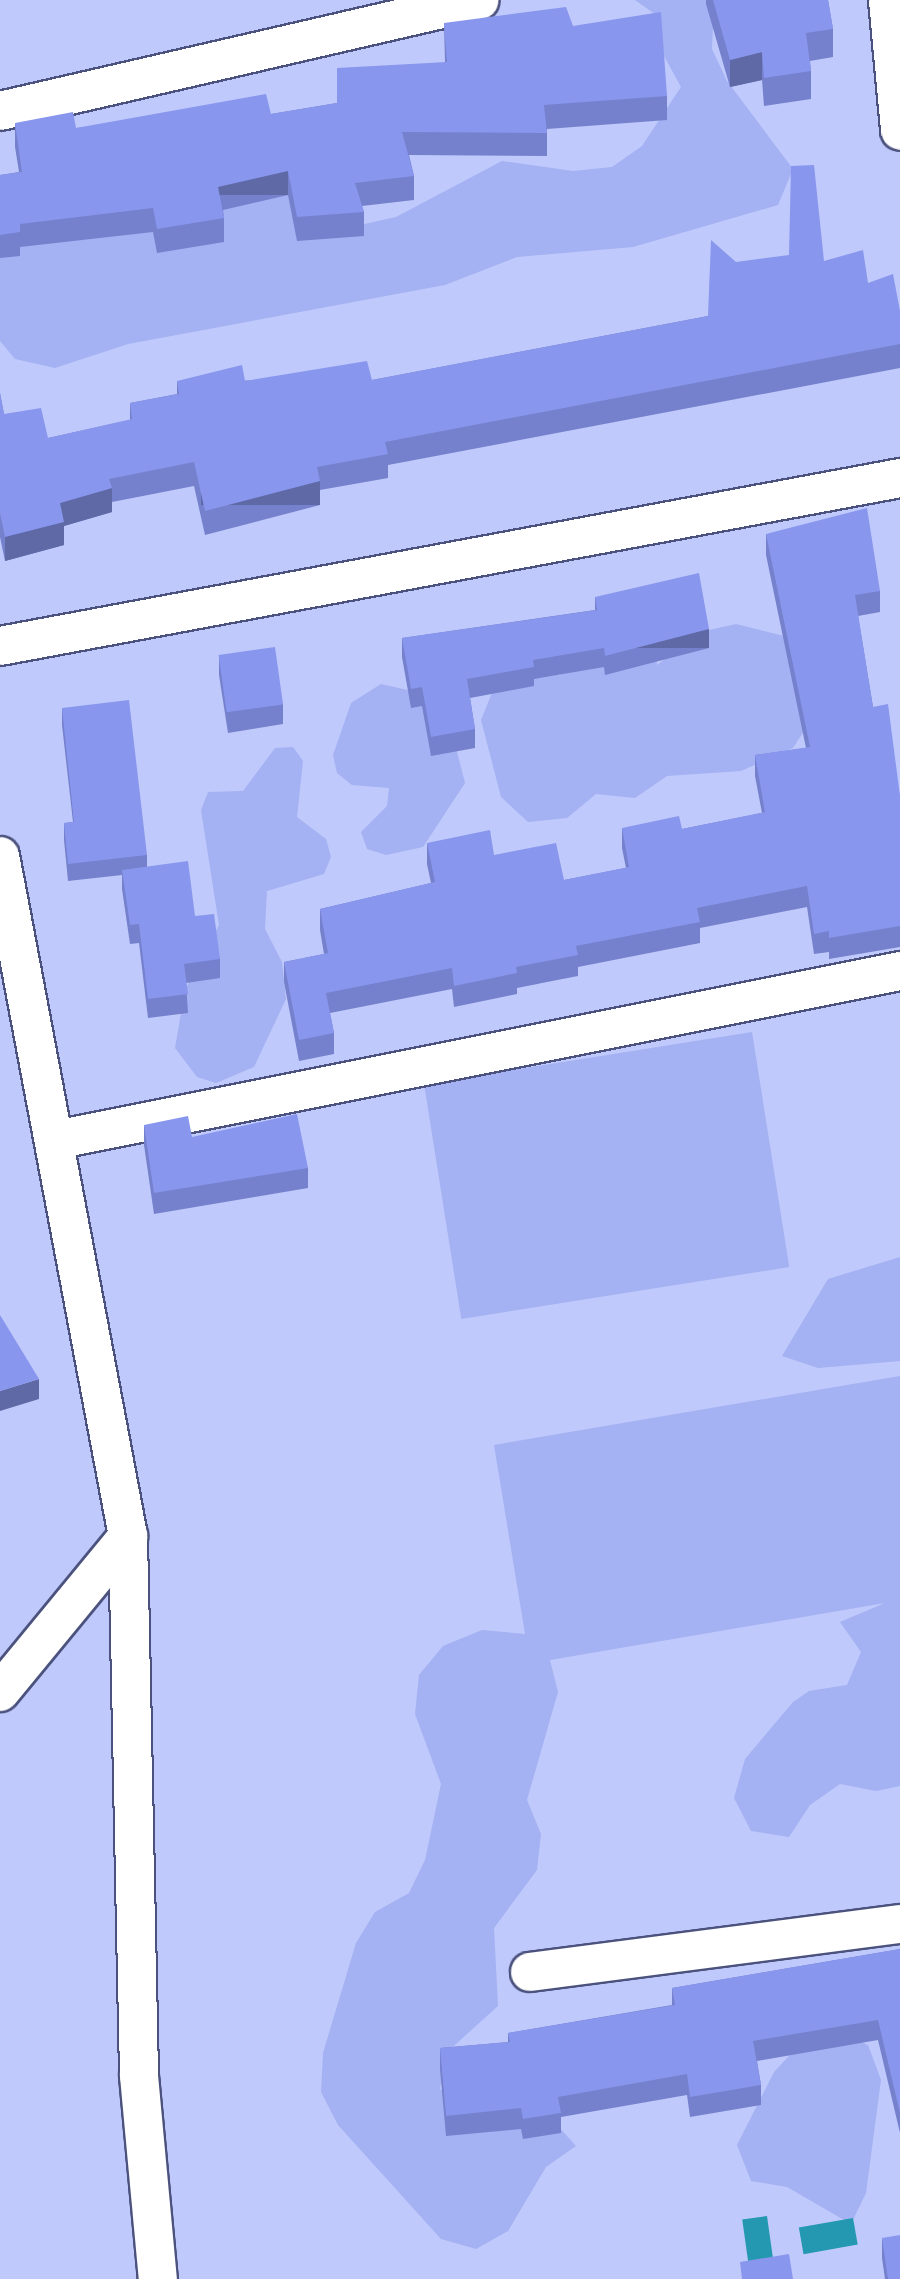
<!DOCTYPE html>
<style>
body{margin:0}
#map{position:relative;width:900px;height:2279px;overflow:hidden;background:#bfc9fb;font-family:"Playfair Display",serif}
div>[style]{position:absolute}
.green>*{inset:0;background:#a4b1f2;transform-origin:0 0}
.water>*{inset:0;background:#2398b0;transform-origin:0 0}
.roads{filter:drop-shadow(2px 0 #4b527d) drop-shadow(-2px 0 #4b527d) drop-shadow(0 2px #4b527d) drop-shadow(0 -2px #4b527d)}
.street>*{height:38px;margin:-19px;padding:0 19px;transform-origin:19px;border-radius:19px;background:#fff}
.wall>*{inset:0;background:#7581cc}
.shaded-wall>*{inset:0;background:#5f69a6;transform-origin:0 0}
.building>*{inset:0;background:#8896ed;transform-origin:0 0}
span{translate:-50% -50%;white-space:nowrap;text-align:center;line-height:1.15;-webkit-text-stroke:8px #d1d8f6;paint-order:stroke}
</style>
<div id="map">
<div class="green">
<div style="clip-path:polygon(635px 0,714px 0,712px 49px,727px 81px,793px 169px,778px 205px,633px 247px,517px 257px,445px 285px,128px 344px,55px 368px,15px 359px,0 341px,0 243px,262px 181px,360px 225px,396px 217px,502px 161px,573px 171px,612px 167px,642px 146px,681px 87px,664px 56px,659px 17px)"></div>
<div style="clip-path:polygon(736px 624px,788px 637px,815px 714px,793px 748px,741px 771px,667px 776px,635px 798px,596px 794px,567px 818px,528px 822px,501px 797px,481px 720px,494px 688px,546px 668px,561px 676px,553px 661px,656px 648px,657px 665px,700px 632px)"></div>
<div style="clip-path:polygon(381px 684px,416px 692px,451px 728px,465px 783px,423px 847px,386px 855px,367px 849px,361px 832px,387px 806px,389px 788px,352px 785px,337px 773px,333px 755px,351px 703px)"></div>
<div style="clip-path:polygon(293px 747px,303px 761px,297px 817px,326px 839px,331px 857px,324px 874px,267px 891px,265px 929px,282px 962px,286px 999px,254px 1067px,216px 1083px,197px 1077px,175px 1048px,185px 990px,219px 925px,201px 810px,208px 792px,243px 791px,275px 748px)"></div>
<div style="left:752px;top:1032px;width:238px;height:332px;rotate:81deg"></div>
<div style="clip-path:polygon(900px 1257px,900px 1361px,818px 1368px,782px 1356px,828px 1279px)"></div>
<div style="clip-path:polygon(900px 1376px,900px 1786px,876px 1791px,840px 1784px,810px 1805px,789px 1837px,751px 1831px,734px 1798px,745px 1759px,793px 1702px,809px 1691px,847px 1685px,861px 1652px,840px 1622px,885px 1603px,550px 1660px,558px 1692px,527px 1800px,541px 1834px,537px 1870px,494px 1928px,498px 2006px,446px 2053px,440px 2089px,474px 2106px,550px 2117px,576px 2146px,546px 2167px,508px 2231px,476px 2249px,441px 2239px,338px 2125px,321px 2092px,323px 2053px,356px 1943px,375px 1912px,409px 1893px,425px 1860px,441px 1784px,415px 1714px,419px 1675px,443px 1646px,482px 1630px,525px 1634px,494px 1445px)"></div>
<div style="clip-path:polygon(833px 2029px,868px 2045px,881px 2080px,866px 2193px,851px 2224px,787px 2187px,751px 2181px,737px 2145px,774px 2072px,802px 2042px)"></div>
</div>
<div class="water">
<div style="left:767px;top:2216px;width:50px;height:25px;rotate:82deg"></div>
<div style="left:853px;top:2218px;width:27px;height:55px;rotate:80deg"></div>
</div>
<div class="roads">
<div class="street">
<div style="left:888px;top:0;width:131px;rotate:84.7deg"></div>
<div style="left:0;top:111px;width:492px;rotate:-13deg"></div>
<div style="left:0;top:646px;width:916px;rotate:-10.57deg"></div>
<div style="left:0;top:856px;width:692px;rotate:79.34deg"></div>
<div style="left:128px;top:1536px;width:540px;rotate:88.83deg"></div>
<div style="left:139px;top:2076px;width:204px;rotate:84.7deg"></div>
<div style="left:55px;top:1140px;width:862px;rotate:-11.31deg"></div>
<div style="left:0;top:1692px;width:202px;rotate:-50.6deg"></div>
<div style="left:530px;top:1972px;width:373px;rotate:-7.4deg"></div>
</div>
</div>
<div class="wall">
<div style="clip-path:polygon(706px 0,828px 0,833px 29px,833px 57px,810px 61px,811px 71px,811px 99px,764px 106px,762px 80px,730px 87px,706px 4px)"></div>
<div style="clip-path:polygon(444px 23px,573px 26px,667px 96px,667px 120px,547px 129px,547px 156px,409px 155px,414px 176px,414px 200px,362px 206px,364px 212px,364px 236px,297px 241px,288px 195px,223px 210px,224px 218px,224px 242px,157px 253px,153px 232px,20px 247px,20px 256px,0 258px,0 175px,19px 172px,15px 147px,15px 123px,76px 128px,271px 114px,337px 103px,445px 62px)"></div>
<div style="clip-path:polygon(824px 261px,868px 283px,900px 311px,900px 368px,388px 465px,388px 478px,320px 490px,320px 505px,205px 535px,194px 486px,112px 502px,112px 512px,64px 526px,64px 545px,5px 561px,0 537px,0 393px,4px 414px,48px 438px,130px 420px,130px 403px,177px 394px,177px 381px,372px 380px,708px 316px,736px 262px)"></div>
<div style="clip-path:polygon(766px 534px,880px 591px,880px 612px,858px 616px,873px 707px,900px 796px,900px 947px,829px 959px,829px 952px,814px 954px,807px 907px,700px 928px,700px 943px,578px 967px,578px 976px,517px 988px,517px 994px,454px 1007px,452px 989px,330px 1013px,334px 1033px,334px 1054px,299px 1061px,284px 982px,284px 962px,324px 954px,320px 930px,320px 909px,431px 883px,427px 864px,427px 843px,494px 855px,564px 880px,626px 868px,622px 848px,622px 828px,682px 829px,762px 813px,755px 776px,755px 755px,806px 748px,766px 555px)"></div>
<div style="clip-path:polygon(595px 597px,709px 648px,605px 675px,604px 667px,534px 679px,534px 686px,470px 698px,475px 729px,475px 748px,431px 756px,422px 706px,411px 708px,402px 657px,402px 638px,595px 610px)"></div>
<div style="clip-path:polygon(219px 655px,283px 704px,283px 724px,228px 733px,219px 675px)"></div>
<div style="clip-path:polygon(62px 708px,147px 855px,147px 867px,195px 916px,220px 959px,220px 978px,186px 983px,188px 1013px,148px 1018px,139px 943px,130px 944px,122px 889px,122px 875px,68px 881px,64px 840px,64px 823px,73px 822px,62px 725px)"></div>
<div style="clip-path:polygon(144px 1125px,308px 1168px,308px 1188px,154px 1214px,144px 1145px)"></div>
<div style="clip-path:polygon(900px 1949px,900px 2133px,878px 2040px,757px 2061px,761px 2085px,761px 2105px,690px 2117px,687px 2095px,561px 2117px,561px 2133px,523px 2139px,521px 2129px,446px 2136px,440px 2069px,440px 2048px,508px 2042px,508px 2033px,672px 2005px,672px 1988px)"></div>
<div style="clip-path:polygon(882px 2238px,900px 2279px,885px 2279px,882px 2258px)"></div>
</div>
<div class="shaded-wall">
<div style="clip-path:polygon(762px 52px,762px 80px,730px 87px,730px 60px)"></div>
<div style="left:288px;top:171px;width:24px;height:72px;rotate:90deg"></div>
<div style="left:320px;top:481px;width:24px;height:119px;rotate:90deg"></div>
<div style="clip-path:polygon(112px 488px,112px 512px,64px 526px,64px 545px,5px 561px,5px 537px,60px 503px)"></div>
<div style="left:709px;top:629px;width:19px;height:107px;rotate:90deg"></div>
<div style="clip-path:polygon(39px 1379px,39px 1399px,0 1411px,0 1391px)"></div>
</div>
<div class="building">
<div style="clip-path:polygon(713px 0,828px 0,833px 29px,806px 33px,811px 71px,764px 78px,762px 52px,730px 60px)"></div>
<div style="clip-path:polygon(566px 7px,573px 26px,661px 12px,667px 96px,544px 105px,547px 133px,402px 132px,414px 176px,355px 183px,364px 212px,297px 217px,288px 171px,218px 187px,224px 218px,157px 229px,153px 208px,20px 224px,20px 232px,0 235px,0 175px,22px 172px,15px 123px,73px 112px,76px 128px,266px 94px,271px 114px,337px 103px,337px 68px,447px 62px,444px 23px)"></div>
<div style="clip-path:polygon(814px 165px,824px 261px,863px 250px,868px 283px,893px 274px,900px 311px,900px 344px,385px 442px,388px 454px,317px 467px,320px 481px,205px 511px,194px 462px,109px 479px,112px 488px,60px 503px,64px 522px,5px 537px,0 513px,0 393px,4px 414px,41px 408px,48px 438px,132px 419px,130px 403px,179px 394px,177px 381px,242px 365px,245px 381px,367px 361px,372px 380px,708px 316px,711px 240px,736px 262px,789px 255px,791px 166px)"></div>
<div style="clip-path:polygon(867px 508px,880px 591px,855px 595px,873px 707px,888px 704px,900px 796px,900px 926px,829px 938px,829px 931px,814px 934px,807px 886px,697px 908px,700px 922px,576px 946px,578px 955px,516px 967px,517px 973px,454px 986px,452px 968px,326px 993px,334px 1033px,299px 1040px,284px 962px,328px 953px,320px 909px,435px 882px,427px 843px,490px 830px,494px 855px,556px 843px,564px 880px,629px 867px,622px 828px,679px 816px,682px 829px,765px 812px,755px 755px,810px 747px,766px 534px)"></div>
<div style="clip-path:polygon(699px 573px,709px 629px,605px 656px,604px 648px,533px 660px,534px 667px,467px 679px,475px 729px,431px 737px,422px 687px,411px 689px,402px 638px,597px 610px,595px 597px)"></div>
<div style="left:275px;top:647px;width:58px;height:57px;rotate:82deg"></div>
<div style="clip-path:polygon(129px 700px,147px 855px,68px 864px,64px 823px,74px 822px,62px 708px)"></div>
<div style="clip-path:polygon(188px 861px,195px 916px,214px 914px,220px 959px,184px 964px,188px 994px,148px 999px,139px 924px,130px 925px,122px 870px)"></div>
<div style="clip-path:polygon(297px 1114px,308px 1168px,154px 1193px,144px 1125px,188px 1116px,192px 1137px)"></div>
<div style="clip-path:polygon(0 1315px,39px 1379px,0 1391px)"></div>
<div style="clip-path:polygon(900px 1949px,900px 2113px,878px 2020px,753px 2041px,761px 2085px,690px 2097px,687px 2074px,558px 2097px,561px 2113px,523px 2119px,521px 2108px,446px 2116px,440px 2048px,510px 2042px,508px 2033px,675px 2005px,672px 1988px)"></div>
<div style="clip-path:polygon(900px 2235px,900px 2279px,888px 2279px,882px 2238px)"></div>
<div style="clip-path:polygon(789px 2254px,793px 2279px,742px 2279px,740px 2262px)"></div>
</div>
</div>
